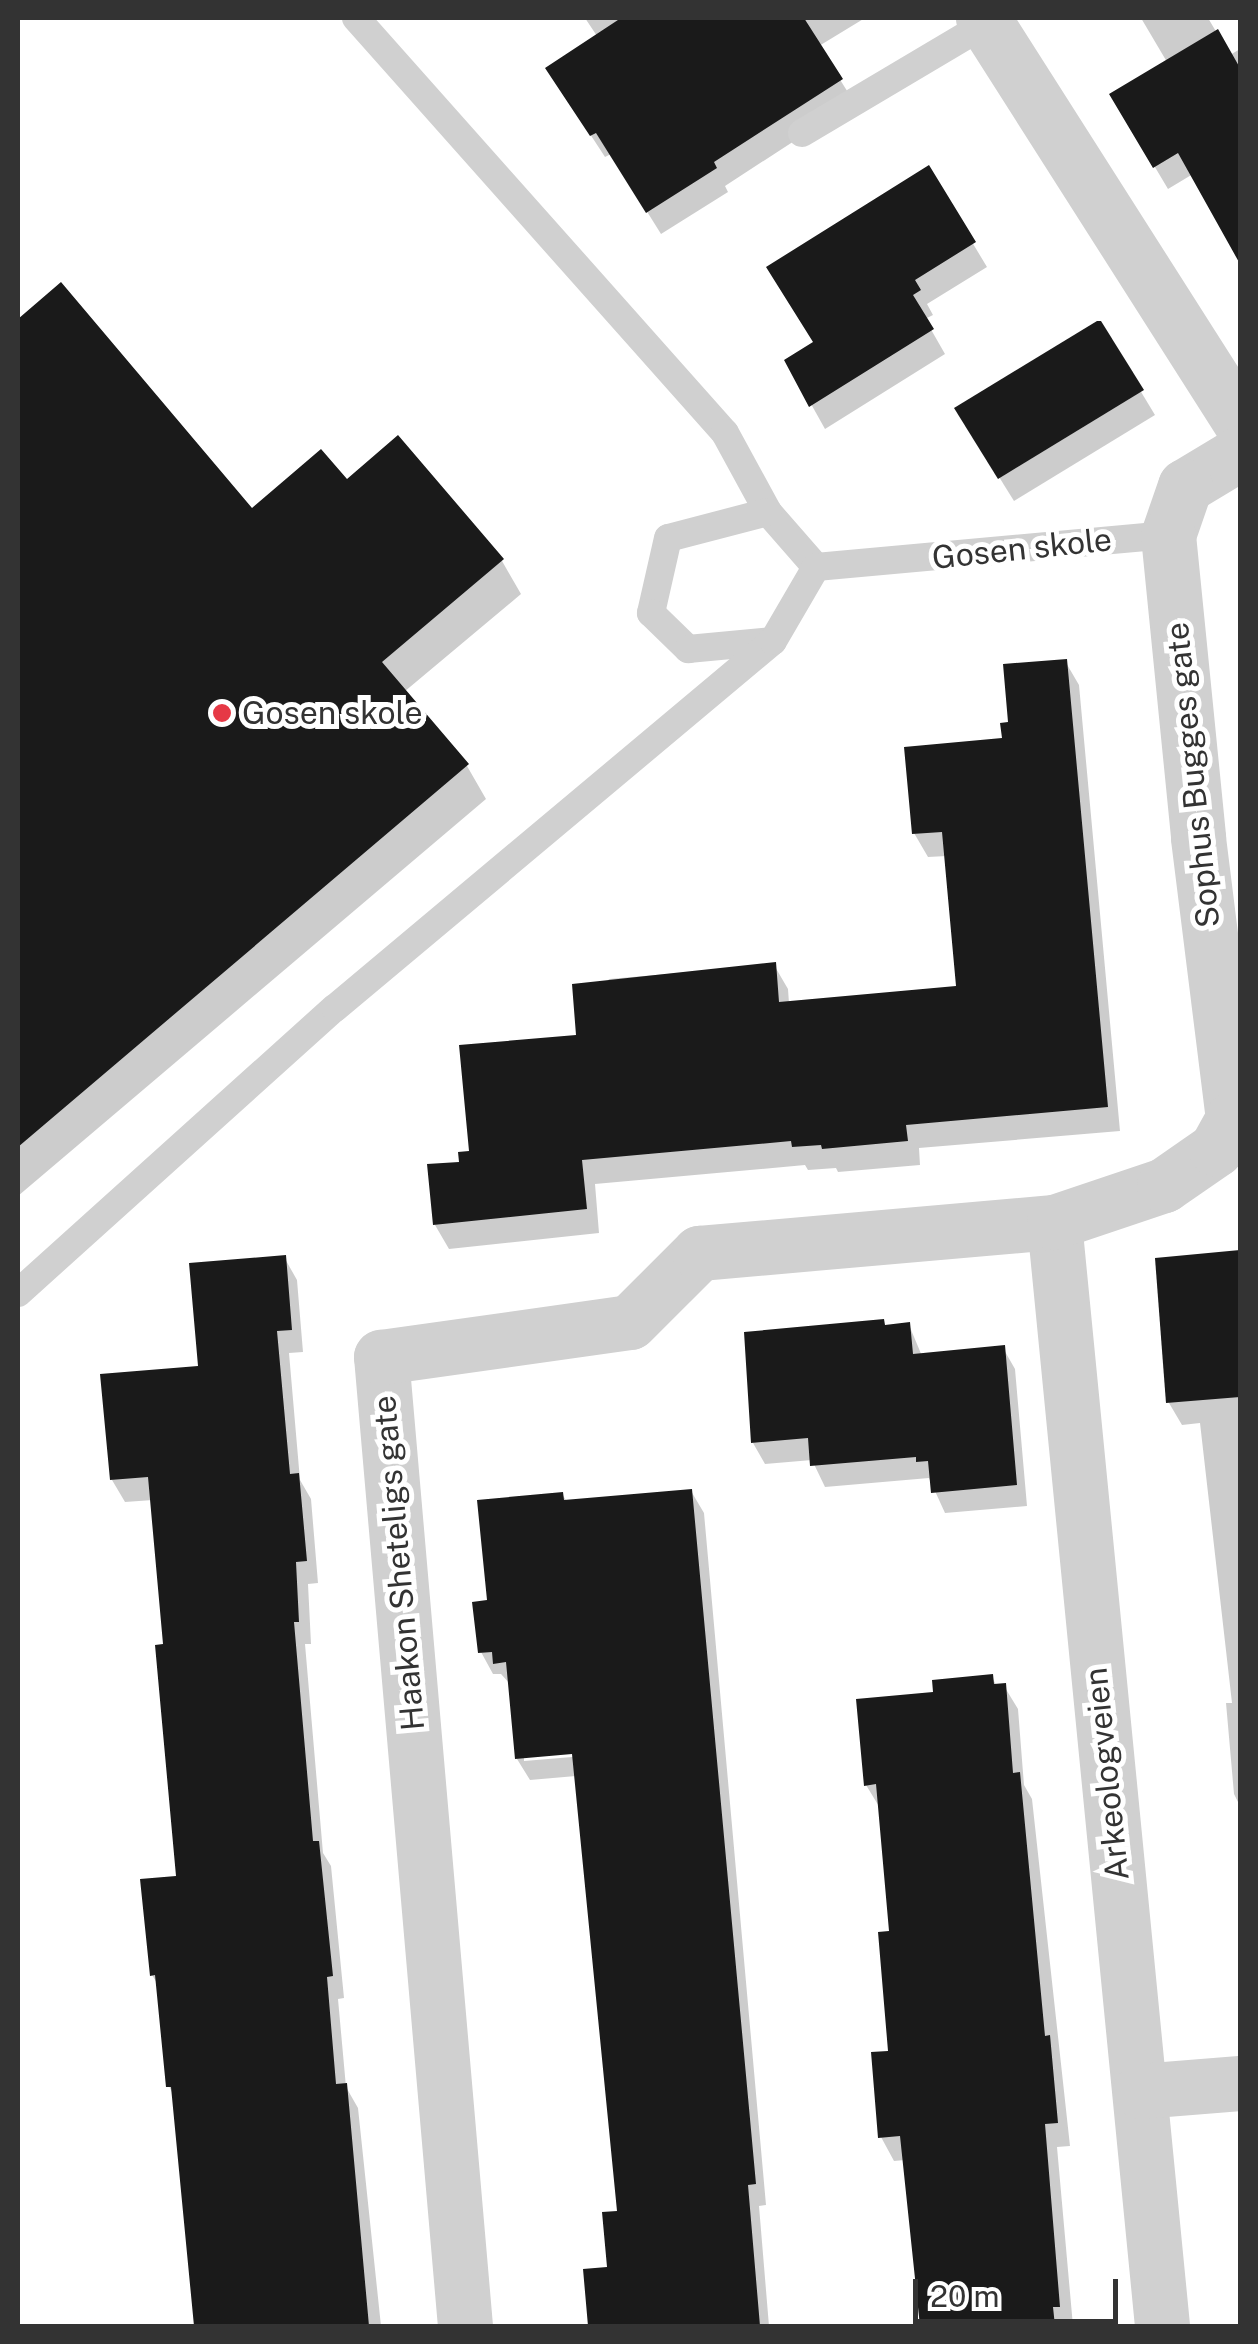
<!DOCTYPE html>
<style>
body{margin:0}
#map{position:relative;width:1258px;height:2344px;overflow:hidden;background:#fff;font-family:"Public Sans",sans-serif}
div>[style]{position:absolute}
.shadow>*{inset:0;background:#0003}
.building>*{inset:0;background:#1a1a1a}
.service>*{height:28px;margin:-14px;padding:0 14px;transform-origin:14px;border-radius:14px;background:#d0d0d0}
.minor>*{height:55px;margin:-27.5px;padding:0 27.5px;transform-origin:27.5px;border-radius:27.5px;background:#d0d0d0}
.dots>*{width:28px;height:28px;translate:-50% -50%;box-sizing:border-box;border:5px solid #fff;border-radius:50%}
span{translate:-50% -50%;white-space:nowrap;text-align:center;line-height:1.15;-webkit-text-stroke:10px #fff;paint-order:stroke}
.street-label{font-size:32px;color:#333}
.poi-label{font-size:32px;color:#333}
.left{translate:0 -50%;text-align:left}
.frame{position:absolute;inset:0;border:20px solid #333;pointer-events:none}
.scale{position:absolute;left:913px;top:2279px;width:205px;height:45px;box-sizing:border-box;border:5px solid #333;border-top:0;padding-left:12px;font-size:30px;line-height:35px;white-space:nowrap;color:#333;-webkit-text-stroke:8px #fff;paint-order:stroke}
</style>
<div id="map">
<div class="shadow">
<div style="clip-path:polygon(585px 18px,865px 18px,819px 46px,854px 102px,725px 186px,728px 192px,661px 234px,611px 154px,605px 157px,562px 91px,597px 36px)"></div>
<div style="clip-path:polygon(1141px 18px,1208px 18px,1230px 55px,1240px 49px,1240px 223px,1226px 232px,1193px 174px,1168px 189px,1112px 95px,1167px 62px)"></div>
<div style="clip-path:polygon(928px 169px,987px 267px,927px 304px,933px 315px,925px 319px,945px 354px,825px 429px,787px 361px,815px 344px)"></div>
<div style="clip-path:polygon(61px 285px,252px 511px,347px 482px,502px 561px,521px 594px,404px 692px,467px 766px,486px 799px,18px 1196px,18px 322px)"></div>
<div style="clip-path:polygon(1100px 324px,1155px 415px,1014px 501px,971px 432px)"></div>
<div style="clip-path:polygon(1065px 661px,1079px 685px,1120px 1131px,919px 1148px,920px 1165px,838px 1172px,836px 1168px,808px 1170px,805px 1165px,595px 1184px,599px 1233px,449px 1249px,435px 1225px,462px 1164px,579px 1037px,609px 979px,774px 965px,788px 989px,789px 1003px,959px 989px,947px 856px,928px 857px,914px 833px,1004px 741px,1011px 725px)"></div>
<div style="clip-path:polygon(1240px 1253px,1240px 1806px,1234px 1794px,1226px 1703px,1232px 1703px,1200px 1423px,1182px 1425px,1169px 1403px,1157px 1261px)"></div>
<div style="clip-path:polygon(284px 1257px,297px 1280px,303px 1352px,289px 1353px,300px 1480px,311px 1499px,318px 1583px,308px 1584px,311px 1644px,305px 1644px,323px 1853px,331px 1866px,344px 1998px,338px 1999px,346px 2087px,358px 2108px,381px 2326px,198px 2326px,174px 2096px,169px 2086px,159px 1986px,152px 1975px,179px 1878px,166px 1646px,153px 1500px,125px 1502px,112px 1480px)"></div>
<div style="clip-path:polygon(909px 1325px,922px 1356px,1003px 1348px,1015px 1369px,1027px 1506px,945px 1513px,929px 1478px,825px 1487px,812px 1460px,765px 1464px,753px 1443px,886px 1327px)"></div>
<div style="clip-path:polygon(evenodd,691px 1491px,704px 1513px,766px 2205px,759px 2206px,769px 2326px,591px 2326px,586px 2271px,610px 2269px,620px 2213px,576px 1776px,530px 1780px,517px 1759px,511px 1685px,501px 1674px,493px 1674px,481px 1652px,490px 1603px,562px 1494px,567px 1502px,691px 1491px,584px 1751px,584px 1756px,524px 1761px,524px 1756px,584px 1751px)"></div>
<div style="clip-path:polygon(992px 1677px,997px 1687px,1004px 1686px,1018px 1709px,1024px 1785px,1032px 1799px,1070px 2146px,1057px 2147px,1073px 2326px,920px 2326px,905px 2160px,894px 2161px,881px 2137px,891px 2053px,892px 1933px,880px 1808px,866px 1785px,936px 1694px)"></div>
</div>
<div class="building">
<div style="clip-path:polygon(621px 18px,804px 18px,843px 79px,714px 162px,717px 168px,646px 213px,596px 133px,590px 136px,545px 68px)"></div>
<div style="clip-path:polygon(1218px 29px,1240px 68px,1240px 264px,1178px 153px,1153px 168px,1109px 94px)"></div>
<div style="clip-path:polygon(929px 165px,976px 242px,915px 280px,921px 290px,913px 295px,934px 329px,809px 407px,784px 360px,813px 342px,766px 267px)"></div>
<div style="clip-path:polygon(61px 282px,252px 508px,321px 449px,347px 479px,398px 435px,504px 559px,382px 662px,469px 764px,18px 1147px,18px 319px)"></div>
<div style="clip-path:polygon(1097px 321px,1101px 321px,1144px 390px,998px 479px,954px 408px)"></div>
<div style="clip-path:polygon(1067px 659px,1108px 1107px,906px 1125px,908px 1141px,822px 1149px,821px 1145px,792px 1147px,791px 1141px,582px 1160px,587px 1209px,433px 1225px,427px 1164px,459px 1162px,458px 1152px,469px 1151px,459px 1045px,576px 1035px,572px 984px,776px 962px,779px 1002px,956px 986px,942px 832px,912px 834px,904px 747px,1002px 738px,1000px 723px,1008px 722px,1003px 664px)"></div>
<div style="clip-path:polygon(1240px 1250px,1240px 1397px,1166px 1403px,1155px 1258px)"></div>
<div style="clip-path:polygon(286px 1255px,292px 1330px,277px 1331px,290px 1474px,299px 1473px,307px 1561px,296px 1562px,299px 1622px,294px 1622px,313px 1841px,319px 1841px,333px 1976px,327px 1977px,336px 2084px,347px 2083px,369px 2326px,194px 2326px,171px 2087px,166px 2087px,155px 1975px,150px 1976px,140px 1879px,176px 1876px,155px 1645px,163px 1644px,148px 1477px,110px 1480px,100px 1374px,198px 1366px,189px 1263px)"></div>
<div style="clip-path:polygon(884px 1319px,885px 1325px,910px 1322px,913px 1354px,1005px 1345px,1017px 1485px,931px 1493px,928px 1461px,916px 1462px,916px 1457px,810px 1466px,808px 1438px,751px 1443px,744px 1332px)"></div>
<div style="clip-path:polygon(692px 1489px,756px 2184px,748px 2185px,760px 2326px,588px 2326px,583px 2269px,607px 2267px,602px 2212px,617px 2211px,572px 1754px,515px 1759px,506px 1662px,493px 1664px,492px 1652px,478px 1653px,472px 1602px,487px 1600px,477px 1500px,563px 1492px,564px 1500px)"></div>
<div style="clip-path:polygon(993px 1674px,994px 1684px,1006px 1683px,1013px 1773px,1020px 1772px,1045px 2036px,1050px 2035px,1058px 2123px,1045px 2124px,1060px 2307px,1053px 2307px,1055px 2326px,920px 2326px,900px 2136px,878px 2138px,871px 2052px,888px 2051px,878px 1932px,889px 1931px,876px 1784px,864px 1786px,856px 1699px,933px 1692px,932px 1680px)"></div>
</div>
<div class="service">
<div style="left:356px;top:18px;width:555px;rotate:48.36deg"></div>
<div style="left:725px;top:433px;width:90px;rotate:61.4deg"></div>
<div style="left:768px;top:512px;width:73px;rotate:48.9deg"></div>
<div style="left:816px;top:567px;width:353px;rotate:-5.2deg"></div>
<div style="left:802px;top:133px;width:215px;rotate:-30.7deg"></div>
<div style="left:768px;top:512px;width:103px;rotate:165.4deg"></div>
<div style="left:668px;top:538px;width:77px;rotate:102.8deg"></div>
<div style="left:651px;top:613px;width:52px;rotate:44.2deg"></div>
<div style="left:688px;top:649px;width:85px;rotate:-5.4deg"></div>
<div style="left:18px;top:1293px;width:426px;rotate:-42deg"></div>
<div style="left:335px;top:1008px;width:571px;rotate:-39.96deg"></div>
<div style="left:773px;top:641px;width:86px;rotate:-59.8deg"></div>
</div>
<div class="minor">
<div style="left:983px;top:18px;width:478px;rotate:57.5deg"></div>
<div style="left:1240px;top:453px;width:64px;rotate:149deg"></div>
<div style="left:1185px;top:486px;width:52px;rotate:109.1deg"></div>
<div style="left:1168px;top:535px;width:304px;rotate:84.3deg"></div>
<div style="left:1198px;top:838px;width:282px;rotate:82.9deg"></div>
<div style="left:1233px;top:1118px;width:11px;rotate:49deg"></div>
<div style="left:1054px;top:1222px;width:1109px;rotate:84.41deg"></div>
<div style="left:1140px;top:2091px;width:100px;rotate:-4.6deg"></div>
<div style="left:465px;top:2326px;width:973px;rotate:-94.95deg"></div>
<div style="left:381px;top:1357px;width:251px;rotate:-8deg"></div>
<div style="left:630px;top:1322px;width:98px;rotate:-45deg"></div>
<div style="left:699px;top:1253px;width:356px;rotate:-5deg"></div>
<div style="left:1054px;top:1222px;width:116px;rotate:-18.6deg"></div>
<div style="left:1164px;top:1185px;width:63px;rotate:-34.7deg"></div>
<div style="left:1216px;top:1149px;width:35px;rotate:-61deg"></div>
</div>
<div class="dots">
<div style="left:222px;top:713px;background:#e63946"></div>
</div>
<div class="street-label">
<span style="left:1022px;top:549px;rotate:-6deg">Gosen skole</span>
<span style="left:1193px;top:775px;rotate:-96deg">Sophus Bugges gate</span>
<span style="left:399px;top:1563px;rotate:-95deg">Haakon Sheteligs gate</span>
<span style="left:1107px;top:1774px;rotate:-96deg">Arkeologveien</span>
</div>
<div class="poi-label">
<span class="left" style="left:242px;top:713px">Gosen skole</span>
</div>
<div class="frame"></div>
<div class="scale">20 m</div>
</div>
